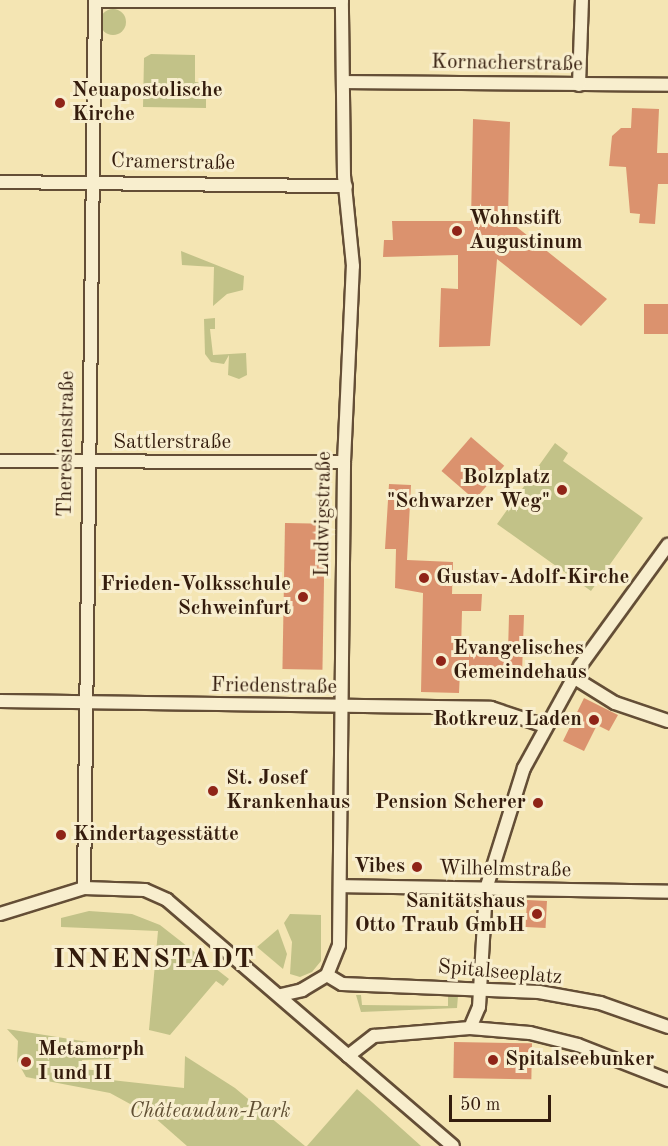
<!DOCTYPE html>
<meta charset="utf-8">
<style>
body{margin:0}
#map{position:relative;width:668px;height:1146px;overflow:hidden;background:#f4e5b3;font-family:"Old Standard TT",serif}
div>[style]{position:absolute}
.green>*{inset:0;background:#c2c288}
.round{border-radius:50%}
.building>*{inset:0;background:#db926e;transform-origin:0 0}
.roads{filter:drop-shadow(2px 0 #644e36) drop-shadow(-2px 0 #644e36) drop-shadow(0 2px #644e36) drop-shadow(0 -2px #644e36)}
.street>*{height:12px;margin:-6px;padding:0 6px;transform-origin:6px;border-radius:6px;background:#f8eece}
.dots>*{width:16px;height:16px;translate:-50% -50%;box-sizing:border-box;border:3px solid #f8eece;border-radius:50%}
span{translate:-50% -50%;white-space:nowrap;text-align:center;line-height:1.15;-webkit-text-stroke:6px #f8eece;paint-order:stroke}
.street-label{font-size:21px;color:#341c0d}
.poi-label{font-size:21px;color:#341c0d;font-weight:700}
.left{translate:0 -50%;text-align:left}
.right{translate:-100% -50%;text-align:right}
.park-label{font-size:21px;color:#5f4e32;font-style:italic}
.district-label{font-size:27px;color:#341c0d;font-weight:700;letter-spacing:1.5px}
.scale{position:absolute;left:449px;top:1095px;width:102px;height:27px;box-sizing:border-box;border:3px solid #341c0d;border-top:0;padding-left:8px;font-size:18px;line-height:21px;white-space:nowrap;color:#341c0d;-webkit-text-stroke:4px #f8eece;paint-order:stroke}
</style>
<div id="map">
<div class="green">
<div class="round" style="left:100px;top:9px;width:26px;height:26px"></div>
<div style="clip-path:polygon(151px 54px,195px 55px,195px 82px,206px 83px,206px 108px,143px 107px,144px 58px)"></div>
<div style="clip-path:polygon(181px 251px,244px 276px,243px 290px,227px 294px,213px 306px,214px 267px,182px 265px)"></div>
<div style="clip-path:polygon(215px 318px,215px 329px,210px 329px,213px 355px,246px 353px,247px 375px,239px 379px,228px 375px,229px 355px,224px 364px,211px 362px,205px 354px,204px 319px)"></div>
<div style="clip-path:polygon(555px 443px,568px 453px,563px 461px,643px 518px,591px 591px,497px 524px)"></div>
<div style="clip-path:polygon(89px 911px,132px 914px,160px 925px,229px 979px,223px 986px,216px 981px,170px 1035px,149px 1030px,158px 931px,61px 927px,61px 918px)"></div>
<div style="clip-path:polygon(290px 914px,321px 915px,321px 961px,312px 972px,300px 977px,290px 974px,292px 942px,284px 923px)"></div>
<div style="clip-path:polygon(278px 929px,287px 954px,283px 969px,257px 947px)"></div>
<div style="clip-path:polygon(356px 995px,361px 995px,362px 1005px,448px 1006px,448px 996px,458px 996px,457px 1008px,361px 1012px)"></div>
<div style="clip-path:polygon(7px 1029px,120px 1047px,118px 1059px,82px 1060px,82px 1069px,103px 1071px,102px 1079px,184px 1088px,185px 1056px,235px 1088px,305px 1146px,187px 1146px,154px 1117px,110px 1093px,26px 1077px,17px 1061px,18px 1041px)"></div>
<div style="clip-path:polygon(357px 1089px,372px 1102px,421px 1146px,307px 1146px)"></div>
</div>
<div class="building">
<div style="clip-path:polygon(632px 108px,659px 109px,657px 153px,668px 153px,668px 184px,658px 184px,655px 224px,639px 223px,640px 214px,630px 213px,626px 167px,609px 166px,612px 136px,621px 128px,631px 128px)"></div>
<div style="clip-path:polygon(473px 119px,510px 122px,508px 220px,607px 299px,581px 326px,497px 259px,490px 346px,439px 347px,441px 288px,458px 289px,458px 255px,383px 257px,384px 240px,393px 240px,392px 221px,471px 221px)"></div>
<div style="left:668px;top:304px;width:30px;height:24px;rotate:90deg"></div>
<div style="left:471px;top:437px;width:44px;height:45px;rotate:41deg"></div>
<div style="clip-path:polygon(389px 484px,411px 485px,407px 560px,453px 562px,452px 594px,482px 594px,481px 611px,462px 611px,461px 651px,508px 652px,509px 615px,524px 615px,522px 673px,460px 671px,459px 693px,421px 692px,423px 593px,395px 588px,396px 549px,385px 549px)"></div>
<div style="left:285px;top:523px;width:40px;height:146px;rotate:1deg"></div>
<div style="clip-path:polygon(584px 698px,618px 715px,609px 731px,597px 725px,584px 751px,563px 741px)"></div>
<div style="left:527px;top:900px;width:20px;height:27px;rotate:3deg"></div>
<div style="left:454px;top:1042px;width:78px;height:36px;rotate:1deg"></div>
</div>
<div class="roads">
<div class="street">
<div style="left:95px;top:1px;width:247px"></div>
<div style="left:345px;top:82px;width:323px;rotate:0.5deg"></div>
<div style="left:579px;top:85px;width:85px;rotate:-88deg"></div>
<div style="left:0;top:182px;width:346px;rotate:0.7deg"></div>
<div style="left:0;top:461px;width:344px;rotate:0.2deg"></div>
<div style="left:573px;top:677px;width:49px;rotate:31.8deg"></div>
<div style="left:615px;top:703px;width:56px;rotate:18.8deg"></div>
<div style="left:0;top:701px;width:491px;rotate:0.8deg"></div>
<div style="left:491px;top:708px;width:57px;rotate:18.4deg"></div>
<div style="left:340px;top:886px;width:328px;rotate:1deg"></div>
<div style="left:84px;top:888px;width:888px;rotate:-89.29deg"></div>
<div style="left:0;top:914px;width:88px;rotate:-17.2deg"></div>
<div style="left:84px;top:888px;width:61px;rotate:1.9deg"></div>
<div style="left:145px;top:890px;width:24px;rotate:24deg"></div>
<div style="left:167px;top:900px;width:377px;rotate:40.7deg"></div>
<div style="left:327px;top:975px;width:17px;rotate:31deg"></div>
<div style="left:342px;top:984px;width:197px;rotate:2.3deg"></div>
<div style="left:539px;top:992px;width:62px;rotate:10.2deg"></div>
<div style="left:600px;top:1003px;width:72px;rotate:19.4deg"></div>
<div style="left:281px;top:995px;width:22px;rotate:-13deg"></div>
<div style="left:302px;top:990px;width:29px;rotate:-31deg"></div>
<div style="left:327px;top:975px;width:32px;rotate:-68deg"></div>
<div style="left:339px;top:945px;width:483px;rotate:-89.4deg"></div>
<div style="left:344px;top:462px;width:196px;rotate:-87.4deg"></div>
<div style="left:353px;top:266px;width:90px;rotate:-95.7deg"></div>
<div style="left:344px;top:176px;width:176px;rotate:-90.7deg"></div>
<div style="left:470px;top:1028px;width:23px;rotate:-67deg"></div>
<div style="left:479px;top:1007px;width:118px;rotate:-86.6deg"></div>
<div style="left:486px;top:889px;width:127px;rotate:-72.6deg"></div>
<div style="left:524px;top:768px;width:116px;rotate:-61.2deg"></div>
<div style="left:580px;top:666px;width:150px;rotate:-54deg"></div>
<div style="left:348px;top:1056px;width:33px;rotate:-38deg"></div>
<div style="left:374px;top:1036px;width:96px;rotate:-4.8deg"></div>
<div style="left:470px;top:1028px;width:60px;rotate:4.8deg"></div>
<div style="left:530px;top:1033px;width:49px;rotate:14deg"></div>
<div style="left:578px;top:1045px;width:97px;rotate:21.3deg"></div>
</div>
</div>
<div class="dots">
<div style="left:60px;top:103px;background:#8f2418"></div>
<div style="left:457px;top:231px;background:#8f2418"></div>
<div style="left:562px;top:490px;background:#8f2418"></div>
<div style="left:424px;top:578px;background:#8f2418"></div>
<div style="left:303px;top:597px;background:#8f2418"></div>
<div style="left:441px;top:661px;background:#8f2418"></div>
<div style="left:594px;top:720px;background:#8f2418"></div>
<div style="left:213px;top:791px;background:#8f2418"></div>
<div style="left:538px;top:803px;background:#8f2418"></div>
<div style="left:61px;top:835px;background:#8f2418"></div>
<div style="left:417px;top:867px;background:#8f2418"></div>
<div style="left:537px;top:914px;background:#8f2418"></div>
<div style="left:493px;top:1060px;background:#8f2418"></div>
<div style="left:26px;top:1062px;background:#8f2418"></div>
</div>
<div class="street-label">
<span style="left:507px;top:64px;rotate:1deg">Kornacherstraße</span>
<span style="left:173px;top:163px;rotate:1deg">Cramerstraße</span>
<span style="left:172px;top:443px">Sattlerstraße</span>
<span style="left:67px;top:444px;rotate:-89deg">Theresienstraße</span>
<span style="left:324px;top:514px;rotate:-89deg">Ludwigstraße</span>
<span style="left:274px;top:687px;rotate:1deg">Friedenstraße</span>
<span style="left:505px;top:870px;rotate:1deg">Wilhelmstraße</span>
<span style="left:500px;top:973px;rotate:5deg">Spitalseeplatz</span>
</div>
<div class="poi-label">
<span class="left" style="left:72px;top:103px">Neuapostolische<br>Kirche</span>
<span class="left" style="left:469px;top:231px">Wohnstift<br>Augustinum</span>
<span class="right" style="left:550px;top:490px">Bolzplatz<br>"Schwarzer Weg"</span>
<span class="left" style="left:436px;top:578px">Gustav-Adolf-Kirche</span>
<span class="right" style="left:291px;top:597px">Frieden-Volksschule<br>Schweinfurt</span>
<span class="left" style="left:453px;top:661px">Evangelisches<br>Gemeindehaus</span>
<span class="right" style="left:582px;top:720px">Rotkreuz Laden</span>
<span class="left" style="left:226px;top:791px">St. Josef<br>Krankenhaus</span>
<span class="right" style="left:526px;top:803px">Pension Scherer</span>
<span class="left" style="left:73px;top:835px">Kindertagesstätte</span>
<span class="right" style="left:405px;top:867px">Vibes</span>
<span class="right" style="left:525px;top:914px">Sanitätshaus<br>Otto Traub GmbH</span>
<span class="left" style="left:38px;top:1062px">Metamorph<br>I und II</span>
<span class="left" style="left:505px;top:1060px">Spitalseebunker</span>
</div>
<div class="park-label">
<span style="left:210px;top:1112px">Châteaudun-Park</span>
</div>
<div class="district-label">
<span style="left:154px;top:960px">INNENSTADT</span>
</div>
<div class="scale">50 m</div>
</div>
